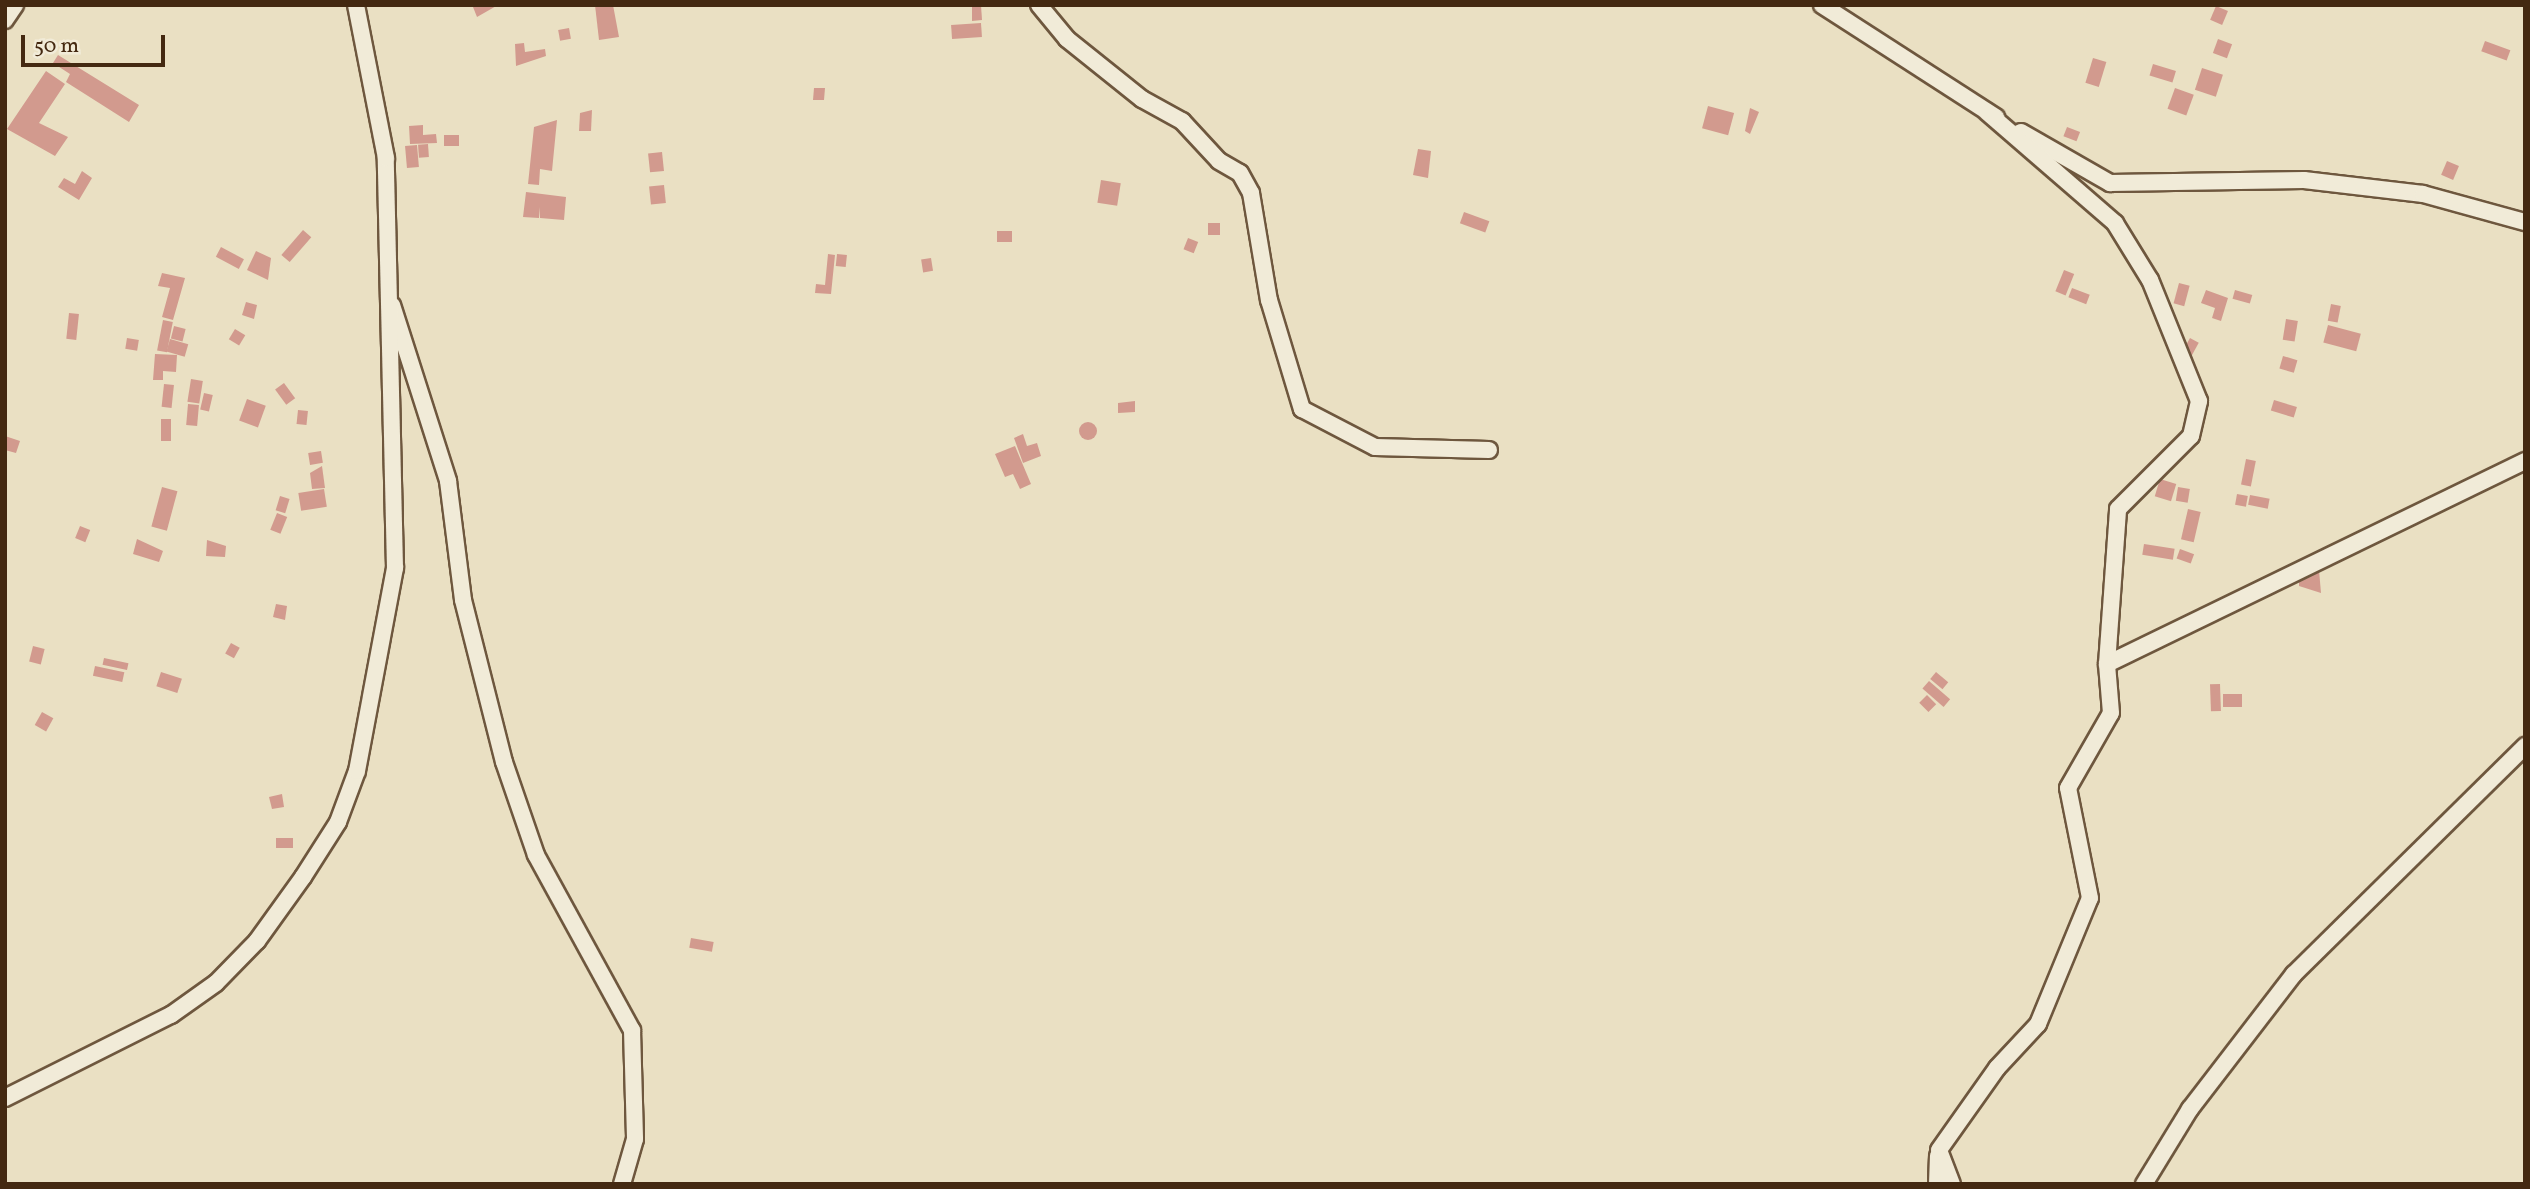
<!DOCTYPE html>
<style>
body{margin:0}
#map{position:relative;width:2530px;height:1189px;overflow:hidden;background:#eae0c3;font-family:Vollkorn,serif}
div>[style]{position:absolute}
.building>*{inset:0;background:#d29a8e;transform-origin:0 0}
.round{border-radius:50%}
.roads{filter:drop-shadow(2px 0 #6e573e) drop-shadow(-2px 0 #6e573e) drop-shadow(0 2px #6e573e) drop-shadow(0 -2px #6e573e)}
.street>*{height:16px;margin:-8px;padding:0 8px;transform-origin:8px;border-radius:8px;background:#f1ebd8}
span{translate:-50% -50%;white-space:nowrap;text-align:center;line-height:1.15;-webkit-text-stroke:5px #f1ebd8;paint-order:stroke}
.frame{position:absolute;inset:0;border:7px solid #442911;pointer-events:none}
.scale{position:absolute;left:21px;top:35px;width:144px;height:32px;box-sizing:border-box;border:4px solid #442911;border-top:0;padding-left:9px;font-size:21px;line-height:24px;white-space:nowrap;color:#442911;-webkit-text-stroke:5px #f1ebd8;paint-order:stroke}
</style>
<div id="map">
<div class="building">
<div style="clip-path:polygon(498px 5px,477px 17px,473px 7px,477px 5px)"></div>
<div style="clip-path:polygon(595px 5px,613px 5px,619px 37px,599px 40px)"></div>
<div style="clip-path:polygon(972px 5px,981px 5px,982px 20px,972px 21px)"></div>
<div style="left:2216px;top:6px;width:13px;height:15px;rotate:23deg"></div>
<div style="left:981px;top:23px;width:14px;height:30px;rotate:86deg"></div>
<div style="left:569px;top:28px;width:11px;height:11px;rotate:80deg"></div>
<div style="left:2218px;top:39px;width:15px;height:15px;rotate:20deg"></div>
<div style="left:2485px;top:41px;width:27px;height:11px;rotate:20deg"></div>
<div style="clip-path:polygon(524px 43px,525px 52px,545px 49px,546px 56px,516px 66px,515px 44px)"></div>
<div style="clip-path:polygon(58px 55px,139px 105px,129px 122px,66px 82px,70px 74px,53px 63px)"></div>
<div style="left:2093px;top:58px;width:14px;height:26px;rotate:17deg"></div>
<div style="left:2153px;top:64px;width:24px;height:12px;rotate:17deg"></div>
<div style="left:2202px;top:68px;width:22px;height:23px;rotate:18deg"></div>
<div style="clip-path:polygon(46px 71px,65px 84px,39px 123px,68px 137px,55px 156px,7px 129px)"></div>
<div style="clip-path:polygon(814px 88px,825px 88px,824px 100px,813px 100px)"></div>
<div style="left:2175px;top:88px;width:20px;height:22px;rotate:20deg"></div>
<div style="left:1708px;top:106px;width:27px;height:23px;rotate:15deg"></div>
<div style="clip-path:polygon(1750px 108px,1759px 112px,1750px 134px,1745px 131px)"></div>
<div style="clip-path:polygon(592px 110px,591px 131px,579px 131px,580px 113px)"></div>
<div style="clip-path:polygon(557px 120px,552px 171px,540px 169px,539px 185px,528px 184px,534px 127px)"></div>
<div style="clip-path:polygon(423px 125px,423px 135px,436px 134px,437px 143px,410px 144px,409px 126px)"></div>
<div style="left:2067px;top:127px;width:14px;height:10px;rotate:21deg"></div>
<div style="left:444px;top:135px;width:15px;height:11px"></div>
<div style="left:428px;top:144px;width:13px;height:10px;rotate:86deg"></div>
<div style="left:417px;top:145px;width:22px;height:12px;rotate:85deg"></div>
<div style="clip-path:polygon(1418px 149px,1431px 151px,1428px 178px,1413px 175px)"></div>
<div style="left:662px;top:152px;width:19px;height:14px;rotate:84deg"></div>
<div style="left:2447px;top:161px;width:13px;height:15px;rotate:23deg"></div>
<div style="clip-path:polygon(82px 171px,92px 178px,79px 200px,58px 187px,64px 178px,75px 184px)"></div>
<div style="left:1101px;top:180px;width:20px;height:23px;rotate:9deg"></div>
<div style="left:664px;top:185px;width:18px;height:15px;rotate:84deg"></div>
<div style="clip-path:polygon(526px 192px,566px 197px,564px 220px,540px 218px,540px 207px,539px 218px,523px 217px)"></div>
<div style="left:1464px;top:212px;width:27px;height:12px;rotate:20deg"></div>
<div style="left:1208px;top:223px;width:12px;height:12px"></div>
<div style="left:303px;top:230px;width:11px;height:33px;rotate:41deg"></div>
<div style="left:1012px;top:231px;width:11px;height:15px;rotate:90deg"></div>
<div style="left:1188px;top:238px;width:11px;height:12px;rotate:22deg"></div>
<div style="left:221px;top:247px;width:26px;height:11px;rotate:28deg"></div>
<div style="clip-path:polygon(256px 251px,271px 258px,268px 280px,247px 270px)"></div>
<div style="clip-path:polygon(828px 254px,835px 255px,831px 294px,815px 293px,816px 284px,825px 285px)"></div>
<div style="left:837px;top:254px;width:10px;height:12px;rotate:6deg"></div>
<div style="left:931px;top:258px;width:13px;height:10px;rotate:81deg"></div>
<div style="left:2064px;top:270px;width:11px;height:23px;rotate:22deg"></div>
<div style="clip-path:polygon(162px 273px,185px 278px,173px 320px,162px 317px,170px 288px,158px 286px)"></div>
<div style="left:2179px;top:283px;width:11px;height:21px;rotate:15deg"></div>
<div style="left:2072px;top:288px;width:19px;height:10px;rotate:21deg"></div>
<div style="clip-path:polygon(2206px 290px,2228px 298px,2221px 321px,2212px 318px,2215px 308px,2201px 303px)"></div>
<div style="left:2235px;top:290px;width:18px;height:9px;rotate:16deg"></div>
<div style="clip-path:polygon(246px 302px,257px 305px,254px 319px,242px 315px)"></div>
<div style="left:2331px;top:304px;width:10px;height:17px;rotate:11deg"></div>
<div style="left:69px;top:313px;width:10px;height:26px;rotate:6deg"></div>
<div style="left:2286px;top:319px;width:12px;height:21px;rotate:9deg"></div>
<div style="left:163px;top:320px;width:10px;height:31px;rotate:11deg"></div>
<div style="left:2328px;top:325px;width:34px;height:18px;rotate:15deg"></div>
<div style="left:174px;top:326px;width:12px;height:13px;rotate:14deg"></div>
<div style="left:235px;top:329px;width:12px;height:12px;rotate:31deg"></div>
<div style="left:127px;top:338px;width:12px;height:11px;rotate:9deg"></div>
<div style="left:2190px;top:338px;width:10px;height:17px;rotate:29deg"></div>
<div style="left:170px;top:339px;width:19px;height:13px;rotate:16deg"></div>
<div style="clip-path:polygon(155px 354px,177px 355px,176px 372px,163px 371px,163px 380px,153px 380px)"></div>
<div style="left:2283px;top:356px;width:15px;height:13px;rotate:16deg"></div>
<div style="left:191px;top:379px;width:12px;height:23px;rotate:9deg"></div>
<div style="left:284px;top:383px;width:19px;height:11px;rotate:54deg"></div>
<div style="left:164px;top:384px;width:10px;height:23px;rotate:6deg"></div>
<div style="left:204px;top:393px;width:9px;height:17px;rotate:13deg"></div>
<div style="left:247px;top:399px;width:20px;height:23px;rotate:20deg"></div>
<div style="left:2274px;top:400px;width:24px;height:11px;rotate:17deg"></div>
<div style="clip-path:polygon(1135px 401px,1135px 412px,1118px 413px,1118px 403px)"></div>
<div style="left:188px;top:404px;width:11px;height:21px;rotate:5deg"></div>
<div style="left:298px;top:410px;width:10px;height:14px;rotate:6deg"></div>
<div style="left:161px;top:419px;width:10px;height:22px"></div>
<div class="round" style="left:1079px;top:422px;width:18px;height:18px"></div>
<div style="clip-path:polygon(1023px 434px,1027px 446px,1037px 443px,1041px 456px,1023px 463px,1014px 438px)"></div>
<div style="clip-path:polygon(5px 436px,20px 441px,16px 453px,5px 450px)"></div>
<div style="clip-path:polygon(1015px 446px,1031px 484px,1020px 489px,1013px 474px,1005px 477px,995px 454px)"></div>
<div style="left:321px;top:451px;width:12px;height:13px;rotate:81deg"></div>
<div style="left:2246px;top:459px;width:10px;height:26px;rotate:11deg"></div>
<div style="clip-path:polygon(322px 466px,325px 488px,312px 489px,310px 473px)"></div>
<div style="left:2160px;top:479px;width:17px;height:18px;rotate:17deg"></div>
<div style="left:162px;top:487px;width:16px;height:41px;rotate:15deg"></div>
<div style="left:2178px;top:487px;width:12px;height:14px;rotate:9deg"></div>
<div style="left:324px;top:489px;width:18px;height:26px;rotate:81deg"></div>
<div style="left:2237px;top:494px;width:11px;height:11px;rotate:10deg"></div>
<div style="left:2250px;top:495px;width:20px;height:10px;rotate:11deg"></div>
<div style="left:280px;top:496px;width:10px;height:15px;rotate:17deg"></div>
<div style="left:2188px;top:509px;width:13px;height:31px;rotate:13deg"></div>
<div style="left:277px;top:513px;width:11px;height:18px;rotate:22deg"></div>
<div style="left:80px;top:526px;width:11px;height:13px;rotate:22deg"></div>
<div style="clip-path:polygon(137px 539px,163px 551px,159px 562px,133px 554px)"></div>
<div style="clip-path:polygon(207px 540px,226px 546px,225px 557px,206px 556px)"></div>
<div style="left:2144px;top:544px;width:31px;height:11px;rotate:9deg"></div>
<div style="left:2180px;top:549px;width:15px;height:10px;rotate:20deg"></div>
<div style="clip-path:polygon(2319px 570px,2321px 593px,2299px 586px,2299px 572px)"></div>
<div style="clip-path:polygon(276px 604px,287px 606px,285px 620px,273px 617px)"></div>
<div style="left:231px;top:643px;width:10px;height:12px;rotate:29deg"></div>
<div style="left:33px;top:646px;width:12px;height:16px;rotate:14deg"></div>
<div style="left:104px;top:658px;width:25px;height:7px;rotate:12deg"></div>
<div style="left:95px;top:666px;width:30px;height:10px;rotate:12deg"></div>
<div style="left:161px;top:672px;width:22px;height:15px;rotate:18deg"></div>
<div style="left:1936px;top:672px;width:16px;height:9px;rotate:40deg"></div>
<div style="left:1929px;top:681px;width:28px;height:10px;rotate:41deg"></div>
<div style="left:2220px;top:684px;width:27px;height:10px;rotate:88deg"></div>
<div style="left:2242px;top:694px;width:13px;height:19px;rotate:90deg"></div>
<div style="left:1927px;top:695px;width:13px;height:11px;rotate:45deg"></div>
<div style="left:42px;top:712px;width:13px;height:15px;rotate:29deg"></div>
<div style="clip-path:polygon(282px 794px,284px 807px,272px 809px,269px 797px)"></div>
<div style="left:293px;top:838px;width:10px;height:17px;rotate:90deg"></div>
<div style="left:691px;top:938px;width:23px;height:10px;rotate:10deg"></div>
</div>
<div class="roads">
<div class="street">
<div style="left:1039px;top:5px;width:44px;rotate:50.5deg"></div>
<div style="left:1067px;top:39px;width:96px;rotate:38.7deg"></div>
<div style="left:1142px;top:99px;width:46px;rotate:28.8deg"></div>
<div style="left:1182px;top:121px;width:54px;rotate:47.2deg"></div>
<div style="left:1219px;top:161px;width:24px;rotate:30deg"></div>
<div style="left:1240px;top:173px;width:23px;rotate:61deg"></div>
<div style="left:1251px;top:193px;width:109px;rotate:80.5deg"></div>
<div style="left:1269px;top:300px;width:114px;rotate:73.2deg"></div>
<div style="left:1302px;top:409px;width:82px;rotate:27.5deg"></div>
<div style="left:1375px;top:447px;width:114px;rotate:1.5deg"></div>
<div style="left:1822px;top:5px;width:207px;rotate:32.8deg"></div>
<div style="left:5px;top:20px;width:18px;rotate:-56deg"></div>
<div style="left:2021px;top:132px;width:103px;rotate:29.8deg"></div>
<div style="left:2110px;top:183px;width:194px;rotate:-0.9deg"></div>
<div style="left:2304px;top:180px;width:120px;rotate:6.7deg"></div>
<div style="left:2423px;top:194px;width:106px;rotate:15.4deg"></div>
<div style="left:392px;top:305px;width:185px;rotate:72.3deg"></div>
<div style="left:448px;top:481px;width:120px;rotate:82.8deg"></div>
<div style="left:463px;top:600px;width:167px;rotate:75.8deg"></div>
<div style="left:504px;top:762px;width:98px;rotate:71deg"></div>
<div style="left:536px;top:855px;width:200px;rotate:61.3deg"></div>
<div style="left:632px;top:1030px;width:109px;rotate:88.4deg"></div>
<div style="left:635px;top:1139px;width:47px;rotate:106.1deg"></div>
<div style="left:2107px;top:664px;width:465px;rotate:-25.9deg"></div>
<div style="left:5px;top:1098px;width:186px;rotate:-26.6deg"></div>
<div style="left:171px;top:1015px;width:55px;rotate:-35.4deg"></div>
<div style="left:216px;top:983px;width:59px;rotate:-45.7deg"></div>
<div style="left:257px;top:941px;width:79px;rotate:-54.3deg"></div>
<div style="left:303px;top:877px;width:65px;rotate:-57.5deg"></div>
<div style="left:338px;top:822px;width:54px;rotate:-69.6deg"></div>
<div style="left:357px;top:771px;width:207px;rotate:-79.4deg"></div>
<div style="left:395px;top:568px;width:410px;rotate:-91.3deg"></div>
<div style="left:386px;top:158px;width:156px;rotate:-101.1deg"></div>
<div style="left:1937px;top:1184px;width:28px;rotate:-88deg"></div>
<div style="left:1952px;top:1184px;width:36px;rotate:-111deg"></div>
<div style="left:1939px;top:1150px;width:100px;rotate:-54.7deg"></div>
<div style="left:1997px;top:1068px;width:60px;rotate:-47deg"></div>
<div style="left:2038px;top:1024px;width:136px;rotate:-67.6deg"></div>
<div style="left:2090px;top:898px;width:112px;rotate:-101.3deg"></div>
<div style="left:2068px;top:788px;width:86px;rotate:-60.2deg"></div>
<div style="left:2111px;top:713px;width:49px;rotate:-94.7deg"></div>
<div style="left:2107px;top:664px;width:155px;rotate:-85.9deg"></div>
<div style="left:2118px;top:509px;width:103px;rotate:-45deg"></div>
<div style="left:2191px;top:436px;width:36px;rotate:-77deg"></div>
<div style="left:2199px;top:401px;width:131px;rotate:-112deg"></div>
<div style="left:2150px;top:280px;width:67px;rotate:-121.6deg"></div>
<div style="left:2115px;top:223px;width:169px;rotate:-139.1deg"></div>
<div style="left:2144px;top:1184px;width:88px;rotate:-58.5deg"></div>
<div style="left:2190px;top:1109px;width:170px;rotate:-52.4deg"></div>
<div style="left:2294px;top:974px;width:325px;rotate:-44.6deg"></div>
</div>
</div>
<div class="frame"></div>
<div class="scale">50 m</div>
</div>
